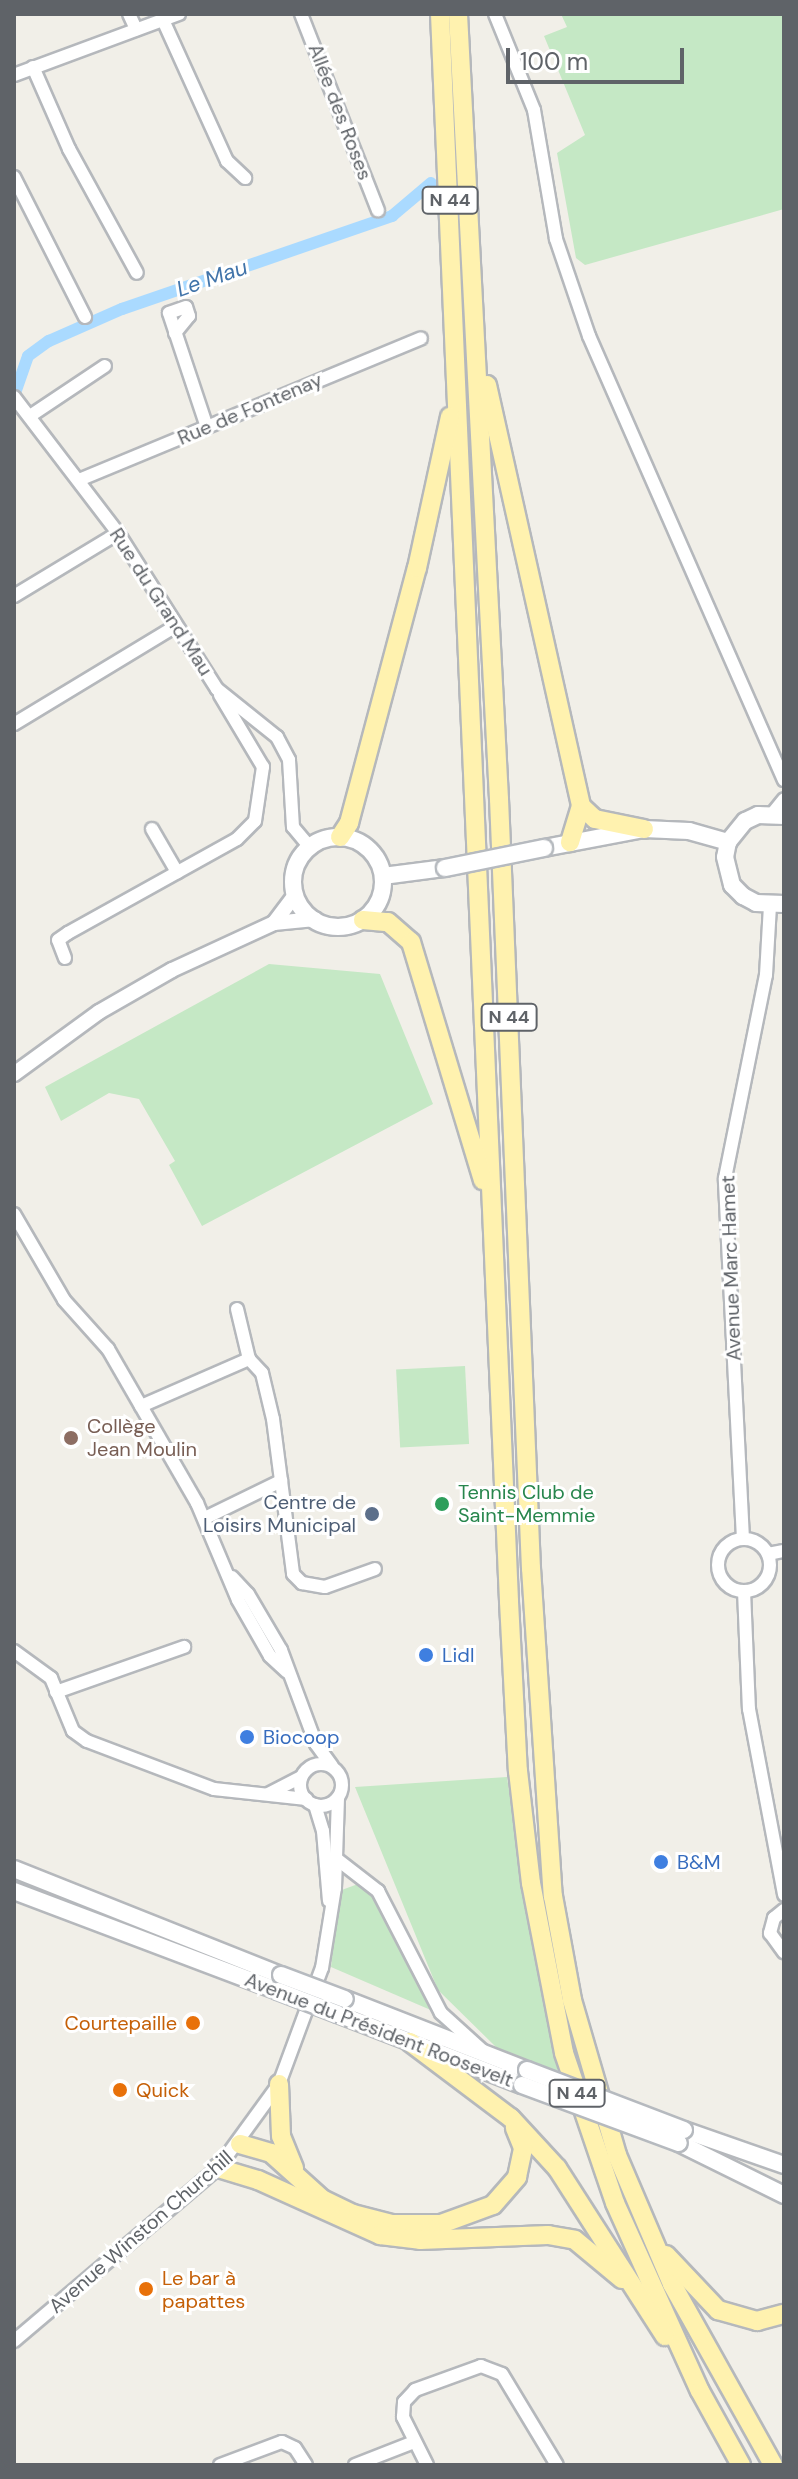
<!DOCTYPE html>
<meta charset="utf-8">
<style>
body{margin:0}
#map{position:relative;width:798px;height:2479px;overflow:hidden;background:#f1efe8;font-family:"DM Sans",sans-serif}
div>[style]{position:absolute}
.green>*{inset:0;background:#c5e8c5;transform-origin:0 0}
.canal>*{height:12px;margin:-6px;padding:0 6px;transform-origin:6px;border-radius:6px;background:#aadaff}
.roads{filter:drop-shadow(2px 0 #b5b8bc) drop-shadow(-2px 0 #b5b8bc) drop-shadow(0 2px #b5b8bc) drop-shadow(0 -2px #b5b8bc)}
.minor>*{height:12px;margin:-6px;padding:0 6px;transform-origin:6px;border-radius:6px;background:#fff}
.minor>.ring{margin:-6px;padding:0;box-sizing:content-box;background:none;border:12px solid #fff;border-radius:50%}
.tertiary>*{height:14px;margin:-7px;padding:0 7px;transform-origin:7px;border-radius:7px;background:#fff}
.secondary>*{height:16px;margin:-8px;padding:0 8px;transform-origin:8px;border-radius:8px;background:#fff}
.secondary>.ring{margin:-8px;padding:0;box-sizing:content-box;background:none;border:16px solid #fff;border-radius:50%}
.primary>*{height:18px;margin:-9px;padding:0 9px;transform-origin:9px;border-radius:9px;background:#fff2af}
.bridges{filter:drop-shadow(2px 0 #b6babf) drop-shadow(-2px 0 #b6babf) drop-shadow(0 2px #b6babf) drop-shadow(0 -2px #b6babf)}
.secondary-bridge>*{height:16px;margin:-8px;padding:0 8px;transform-origin:8px;border-radius:8px;background:#fff}
.dots>*{width:22px;height:22px;translate:-50% -50%;box-sizing:border-box;border:4px solid #fff;border-radius:50%}
span{translate:-50% -50%;white-space:nowrap;text-align:center;line-height:1.15;-webkit-text-stroke:6px #fff;paint-order:stroke}
.shield-label span{padding:2px 6px;background:#fff;border:2px solid;border-radius:6px;-webkit-text-stroke-width:0}
.shield-label{font-size:18px;color:#5f6368;font-weight:700}
.street-label{font-size:20px;color:#5f6368}
.education-label{font-size:20px;color:#785e54}
.left{translate:0 -50%;text-align:left}
.leisure-label{font-size:20px;color:#27864d}
.service-label{font-size:20px;color:#4e5e75}
.right{translate:-100% -50%;text-align:right}
.shop-label{font-size:20px;color:#366cbe}
.food-label{font-size:20px;color:#c56008}
.water-label{font-size:22px;color:#4174aa;font-style:italic}
.frame{position:absolute;inset:0;border:16px solid #5f6368;pointer-events:none}
.scale{position:absolute;left:506px;top:48px;width:178px;height:36px;box-sizing:border-box;border:4px solid #5f6368;border-top:0;padding-left:10px;font-size:24px;line-height:28px;white-space:nowrap;color:#5f6368;-webkit-text-stroke:6px #fff;paint-order:stroke}
</style>
<div id="map">
<div class="green">
<div style="clip-path:polygon(561px 14px,784px 14px,784px 209px,585px 265px,576px 258px,557px 153px,585px 135px,544px 36px,567px 27px)"></div>
<div style="clip-path:polygon(269px 964px,380px 974px,433px 1104px,202px 1226px,169px 1165px,175px 1161px,139px 1099px,109px 1093px,61px 1121px,45px 1087px)"></div>
<div style="left:465px;top:1366px;width:78px;height:69px;rotate:87deg"></div>
<div style="clip-path:polygon(507px 1777px,520px 1865px,558px 2072px,497px 2048px,438px 1990px,355px 1787px)"></div>
<div style="clip-path:polygon(358px 1884px,373px 1890px,433px 2011px,331px 1967px,339px 1891px)"></div>
</div>
<div class="canal">
<div style="left:14px;top:396px;width:42px;rotate:-70.7deg"></div>
<div style="left:28px;top:356px;width:26px;rotate:-36deg"></div>
<div style="left:49px;top:341px;width:80px;rotate:-23.7deg"></div>
<div style="left:122px;top:309px;width:286px;rotate:-19deg"></div>
<div style="left:392px;top:216px;width:51px;rotate:-40.2deg"></div>
</div>
<div class="roads">
<div class="minor">
<div style="left:129px;top:14px;width:17px;rotate:65deg"></div>
<div style="left:301px;top:14px;width:211px;rotate:68.6deg"></div>
<div style="left:495px;top:14px;width:104px;rotate:67.9deg"></div>
<div style="left:534px;top:110px;width:131px;rotate:80.3deg"></div>
<div style="left:556px;top:239px;width:102px;rotate:71.2deg"></div>
<div style="left:589px;top:336px;width:485px;rotate:66.3deg"></div>
<div style="left:163px;top:20px;width:155px;rotate:65.6deg"></div>
<div style="left:227px;top:161px;width:25px;rotate:43deg"></div>
<div style="left:33px;top:67px;width:90px;rotate:66.3deg"></div>
<div style="left:69px;top:149px;width:141px;rotate:61.3deg"></div>
<div style="left:14px;top:75px;width:176px;rotate:-20.3deg"></div>
<div style="left:14px;top:177px;width:157px;rotate:63.1deg"></div>
<div style="left:175px;top:333px;width:22px;rotate:-51deg"></div>
<div style="left:189px;top:316px;width:9px;rotate:-108deg"></div>
<div style="left:186px;top:307px;width:18px;rotate:161deg"></div>
<div style="left:169px;top:313px;width:120px;rotate:71.6deg"></div>
<div style="left:14px;top:397px;width:171px;rotate:52.6deg"></div>
<div style="left:118px;top:533px;width:185px;rotate:57.6deg"></div>
<div style="left:217px;top:689px;width:77px;rotate:38.7deg"></div>
<div style="left:277px;top:737px;width:26px;rotate:62deg"></div>
<div style="left:289px;top:760px;width:67px;rotate:86.6deg"></div>
<div style="left:293px;top:827px;width:26px;rotate:50deg"></div>
<div style="left:30px;top:416px;width:90px;rotate:-33.7deg"></div>
<div style="left:79px;top:480px;width:370px;rotate:-22.5deg"></div>
<div style="left:14px;top:596px;width:122px;rotate:-31.2deg"></div>
<div style="left:14px;top:724px;width:189px;rotate:-31.2deg"></div>
<div style="left:772px;top:814px;width:19px;rotate:-51deg"></div>
<div style="left:152px;top:829px;width:50px;rotate:59.8deg"></div>
<div style="left:65px;top:958px;width:19px;rotate:-111deg"></div>
<div style="left:58px;top:940px;width:12px;rotate:-35deg"></div>
<div style="left:68px;top:933px;width:193px;rotate:-29.1deg"></div>
<div style="left:237px;top:839px;width:25px;rotate:-45deg"></div>
<div style="left:255px;top:821px;width:55px;rotate:-81.6deg"></div>
<div style="left:263px;top:767px;width:84px;rotate:-120.8deg"></div>
<div style="left:14px;top:1214px;width:99px;rotate:59.8deg"></div>
<div style="left:64px;top:1300px;width:66px;rotate:48.1deg"></div>
<div style="left:108px;top:1349px;width:178px;rotate:60deg"></div>
<div style="left:197px;top:1503px;width:105px;rotate:67.1deg"></div>
<div style="left:238px;top:1600px;width:64px;rotate:60.3deg"></div>
<div style="left:270px;top:1656px;width:23px;rotate:43deg"></div>
<div style="left:237px;top:1309px;width:51px;rotate:76.5deg"></div>
<div style="left:249px;top:1359px;width:19px;rotate:47deg"></div>
<div style="left:262px;top:1373px;width:47px;rotate:76.6deg"></div>
<div style="left:273px;top:1419px;width:156px;rotate:82.6deg"></div>
<div style="left:293px;top:1574px;width:13px;rotate:45deg"></div>
<div style="left:302px;top:1583px;width:23px;rotate:10deg"></div>
<div style="left:325px;top:1587px;width:53px;rotate:-19.8deg"></div>
<div style="left:141px;top:1406px;width:118px;rotate:-23.5deg"></div>
<div style="left:205px;top:1518px;width:85px;rotate:-26deg"></div>
<div class="ring" style="left:718px;top:1539px;width:40px;height:40px"></div>
<div style="left:743px;top:1539px;width:361px;rotate:-92.9deg"></div>
<div style="left:725px;top:1178px;width:207px;rotate:-78.6deg"></div>
<div style="left:766px;top:975px;width:69px;rotate:-86.7deg"></div>
<div style="left:768px;top:1554px;width:16px;rotate:-11deg"></div>
<div style="left:232px;top:1577px;width:23px;rotate:47deg"></div>
<div style="left:248px;top:1594px;width:65px;rotate:59.5deg"></div>
<div style="left:281px;top:1650px;width:100px;rotate:69.6deg"></div>
<div style="left:316px;top:1744px;width:27px;rotate:54deg"></div>
<div style="left:744px;top:1591px;width:118px;rotate:87.6deg"></div>
<div style="left:749px;top:1709px;width:189px;rotate:79.3deg"></div>
<div style="left:14px;top:1651px;width:46px;rotate:36.1deg"></div>
<div style="left:51px;top:1678px;width:57px;rotate:67.5deg"></div>
<div style="left:73px;top:1731px;width:17px;rotate:36deg"></div>
<div style="left:87px;top:1741px;width:136px;rotate:20.7deg"></div>
<div style="left:214px;top:1789px;width:93px;rotate:6.2deg"></div>
<div style="left:56px;top:1692px;width:136px;rotate:-19.4deg"></div>
<div class="ring" style="left:300px;top:1764px;width:30px;height:30px"></div>
<div style="left:268px;top:1794px;width:37px;rotate:-27deg"></div>
<div style="left:315px;top:1805px;width:27px;rotate:73deg"></div>
<div style="left:323px;top:1831px;width:70px;rotate:85.1deg"></div>
<div style="left:338px;top:1860px;width:51px;rotate:37.8deg"></div>
<div style="left:378px;top:1891px;width:137px;rotate:62.7deg"></div>
<div style="left:441px;top:2013px;width:55px;rotate:42.1deg"></div>
<div style="left:784px;top:1910px;width:13px;rotate:141deg"></div>
<div style="left:774px;top:1918px;width:16px;rotate:105deg"></div>
<div style="left:770px;top:1933px;width:24px;rotate:54deg"></div>
<div style="left:14px;top:2341px;width:267px;rotate:-40.3deg"></div>
<div style="left:218px;top:2168px;width:104px;rotate:-54deg"></div>
<div style="left:279px;top:2084px;width:124px;rotate:-69.7deg"></div>
<div style="left:322px;top:1968px;width:81px;rotate:-80.8deg"></div>
<div style="left:335px;top:1888px;width:90px;rotate:-88.1deg"></div>
<div style="left:220px;top:2465px;width:66px;rotate:-20.4deg"></div>
<div style="left:282px;top:2442px;width:14px;rotate:25deg"></div>
<div style="left:295px;top:2448px;width:20px;rotate:57deg"></div>
<div style="left:355px;top:2465px;width:63px;rotate:-21.3deg"></div>
<div style="left:427px;top:2465px;width:54px;rotate:-116.6deg"></div>
<div style="left:403px;top:2417px;width:15px;rotate:-86deg"></div>
<div style="left:404px;top:2402px;width:16px;rotate:-47deg"></div>
<div style="left:415px;top:2390px;width:70px;rotate:-20deg"></div>
<div style="left:481px;top:2366px;width:22px;rotate:21deg"></div>
<div style="left:502px;top:2374px;width:106px;rotate:58.9deg"></div>
</div>
<div class="tertiary">
<div style="left:274px;top:923px;width:35px;rotate:-53deg"></div>
<div style="left:14px;top:1074px;width:105px;rotate:-36.1deg"></div>
<div style="left:99px;top:1012px;width:84px;rotate:-29.9deg"></div>
<div style="left:172px;top:970px;width:112px;rotate:-24.7deg"></div>
<div style="left:274px;top:923px;width:41px;rotate:-5.6deg"></div>
</div>
<div class="secondary">
<div style="left:784px;top:816px;width:26px;rotate:-178deg"></div>
<div style="left:758px;top:815px;width:14px;rotate:155deg"></div>
<div style="left:745px;top:821px;width:27px;rotate:129deg"></div>
<div style="left:728px;top:842px;width:15px;rotate:101deg"></div>
<div style="left:725px;top:857px;width:29px;rotate:76deg"></div>
<div style="left:732px;top:885px;width:16px;rotate:45deg"></div>
<div style="left:743px;top:896px;width:15px;rotate:28deg"></div>
<div style="left:756px;top:903px;width:28px;rotate:2deg"></div>
<div class="ring" style="left:293px;top:837px;width:74px;height:74px"></div>
<div style="left:544px;top:848px;width:102px;rotate:-10.8deg"></div>
<div style="left:644px;top:829px;width:45px;rotate:2.5deg"></div>
<div style="left:689px;top:831px;width:41px;rotate:15.8deg"></div>
<div style="left:383px;top:876px;width:63px;rotate:-7.4deg"></div>
<div style="left:14px;top:1869px;width:287px;rotate:21.7deg"></div>
<div style="left:14px;top:1891px;width:282px;rotate:20.7deg"></div>
<div style="left:345px;top:1999px;width:195px;rotate:21.3deg"></div>
<div style="left:338px;top:2014px;width:197px;rotate:21.1deg"></div>
<div style="left:684px;top:2130px;width:106px;rotate:19.3deg"></div>
<div style="left:679px;top:2143px;width:117px;rotate:26.3deg"></div>
</div>
<div class="primary">
<div style="left:440px;top:14px;width:1589px;rotate:87.51deg"></div>
<div style="left:509px;top:1602px;width:169px;rotate:87deg"></div>
<div style="left:518px;top:1771px;width:113px;rotate:83.4deg"></div>
<div style="left:531px;top:1883px;width:173px;rotate:79deg"></div>
<div style="left:564px;top:2053px;width:158px;rotate:71.2deg"></div>
<div style="left:615px;top:2203px;width:206px;rotate:65.7deg"></div>
<div style="left:700px;top:2391px;width:85px;rotate:61deg"></div>
<div style="left:458px;top:14px;width:786px;rotate:87.01deg"></div>
<div style="left:499px;top:799px;width:770px;rotate:87.62deg"></div>
<div style="left:531px;top:1568px;width:329px;rotate:86.2deg"></div>
<div style="left:553px;top:1896px;width:106px;rotate:79.6deg"></div>
<div style="left:572px;top:2000px;width:161px;rotate:73.8deg"></div>
<div style="left:617px;top:2155px;width:140px;rotate:66.9deg"></div>
<div style="left:672px;top:2284px;width:207px;rotate:60.8deg"></div>
<div style="left:487px;top:385px;width:431px;rotate:77.4deg"></div>
<div style="left:581px;top:806px;width:38px;rotate:107deg"></div>
<div style="left:581px;top:806px;width:19px;rotate:43deg"></div>
<div style="left:595px;top:819px;width:50px;rotate:11.5deg"></div>
<div style="left:340px;top:837px;width:17px;rotate:-57deg"></div>
<div style="left:349px;top:823px;width:264px;rotate:-75.1deg"></div>
<div style="left:417px;top:568px;width:155px;rotate:-77.7deg"></div>
<div style="left:363px;top:920px;width:25px;rotate:5deg"></div>
<div style="left:388px;top:922px;width:30px;rotate:41deg"></div>
<div style="left:411px;top:942px;width:249px;rotate:73.2deg"></div>
<div style="left:410px;top:2042px;width:126px;rotate:37deg"></div>
<div style="left:511px;top:2118px;width:68px;rotate:47.4deg"></div>
<div style="left:557px;top:2168px;width:200px;rotate:57.3deg"></div>
<div style="left:279px;top:2084px;width:52px;rotate:87.8deg"></div>
<div style="left:281px;top:2136px;width:35px;rotate:68deg"></div>
<div style="left:240px;top:2144px;width:32px;rotate:16deg"></div>
<div style="left:271px;top:2153px;width:69px;rotate:42deg"></div>
<div style="left:322px;top:2199px;width:34px;rotate:26deg"></div>
<div style="left:353px;top:2214px;width:40px;rotate:14.4deg"></div>
<div style="left:392px;top:2224px;width:49px"></div>
<div style="left:441px;top:2224px;width:55px;rotate:-20.1deg"></div>
<div style="left:493px;top:2205px;width:37px;rotate:-49deg"></div>
<div style="left:517px;top:2177px;width:30px;rotate:-78deg"></div>
<div style="left:523px;top:2148px;width:22px;rotate:-112deg"></div>
<div style="left:218px;top:2168px;width:42px;rotate:16.7deg"></div>
<div style="left:258px;top:2180px;width:134px;rotate:24.3deg"></div>
<div style="left:380px;top:2235px;width:40px;rotate:7.1deg"></div>
<div style="left:420px;top:2240px;width:128px;rotate:-2.2deg"></div>
<div style="left:548px;top:2235px;width:27px;rotate:10deg"></div>
<div style="left:575px;top:2240px;width:61px;rotate:39.7deg"></div>
<div style="left:666px;top:2255px;width:76px;rotate:46.6deg"></div>
<div style="left:718px;top:2310px;width:41px;rotate:15.8deg"></div>
<div style="left:757px;top:2321px;width:28px;rotate:-15deg"></div>
</div>
</div>
<div class="bridges">
<div class="secondary-bridge">
<div style="left:445px;top:868px;width:101px;rotate:-11.4deg"></div>
<div style="left:281px;top:1975px;width:68px;rotate:20.6deg"></div>
<div style="left:278px;top:1991px;width:64px;rotate:21deg"></div>
<div style="left:527px;top:2070px;width:168px;rotate:20.9deg"></div>
<div style="left:522px;top:2085px;width:167px;rotate:20.3deg"></div>
</div>
</div>
<div class="dots">
<div style="left:71px;top:1438px;background:#8d6e63"></div>
<div style="left:442px;top:1504px;background:#2e9e5b"></div>
<div style="left:372px;top:1514px;background:#5c6f8a"></div>
<div style="left:426px;top:1655px;background:#3f7fe0"></div>
<div style="left:247px;top:1737px;background:#3f7fe0"></div>
<div style="left:661px;top:1862px;background:#3f7fe0"></div>
<div style="left:193px;top:2023px;background:#e8710a"></div>
<div style="left:120px;top:2090px;background:#e8710a"></div>
<div style="left:146px;top:2289px;background:#e8710a"></div>
</div>
<div class="shield-label">
<span style="left:450px;top:200px">N 44</span>
<span style="left:509px;top:1017px">N 44</span>
<span style="left:577px;top:2093px">N 44</span>
</div>
<div class="street-label">
<span style="left:340px;top:112px;rotate:69deg">Allée des Roses</span>
<span style="left:250px;top:409px;rotate:-23deg">Rue de Fontenay</span>
<span style="left:161px;top:602px;rotate:57deg">Rue du Grand Mau</span>
<span style="left:731px;top:1268px;rotate:-92deg">Avenue Marc Hamet</span>
<span style="left:379px;top:2030px;rotate:21deg">Avenue du Président Roosevelt</span>
<span style="left:141px;top:2232px;rotate:-41deg">Avenue Winston Churchill</span>
</div>
<div class="education-label">
<span class="left" style="left:87px;top:1438px">Collège<br>Jean Moulin</span>
</div>
<div class="leisure-label">
<span class="left" style="left:458px;top:1504px">Tennis Club de<br>Saint-Memmie</span>
</div>
<div class="service-label">
<span class="right" style="left:356px;top:1514px">Centre de<br>Loisirs Municipal</span>
</div>
<div class="shop-label">
<span class="left" style="left:442px;top:1655px">Lidl</span>
<span class="left" style="left:263px;top:1737px">Biocoop</span>
<span class="left" style="left:677px;top:1862px">B&amp;M</span>
</div>
<div class="food-label">
<span class="right" style="left:177px;top:2023px">Courtepaille</span>
<span class="left" style="left:136px;top:2090px">Quick</span>
<span class="left" style="left:162px;top:2290px">Le bar à<br>papattes</span>
</div>
<div class="water-label">
<span style="left:212px;top:278px;rotate:-19deg">Le Mau</span>
</div>
<div class="frame"></div>
<div class="scale">100 m</div>
</div>
